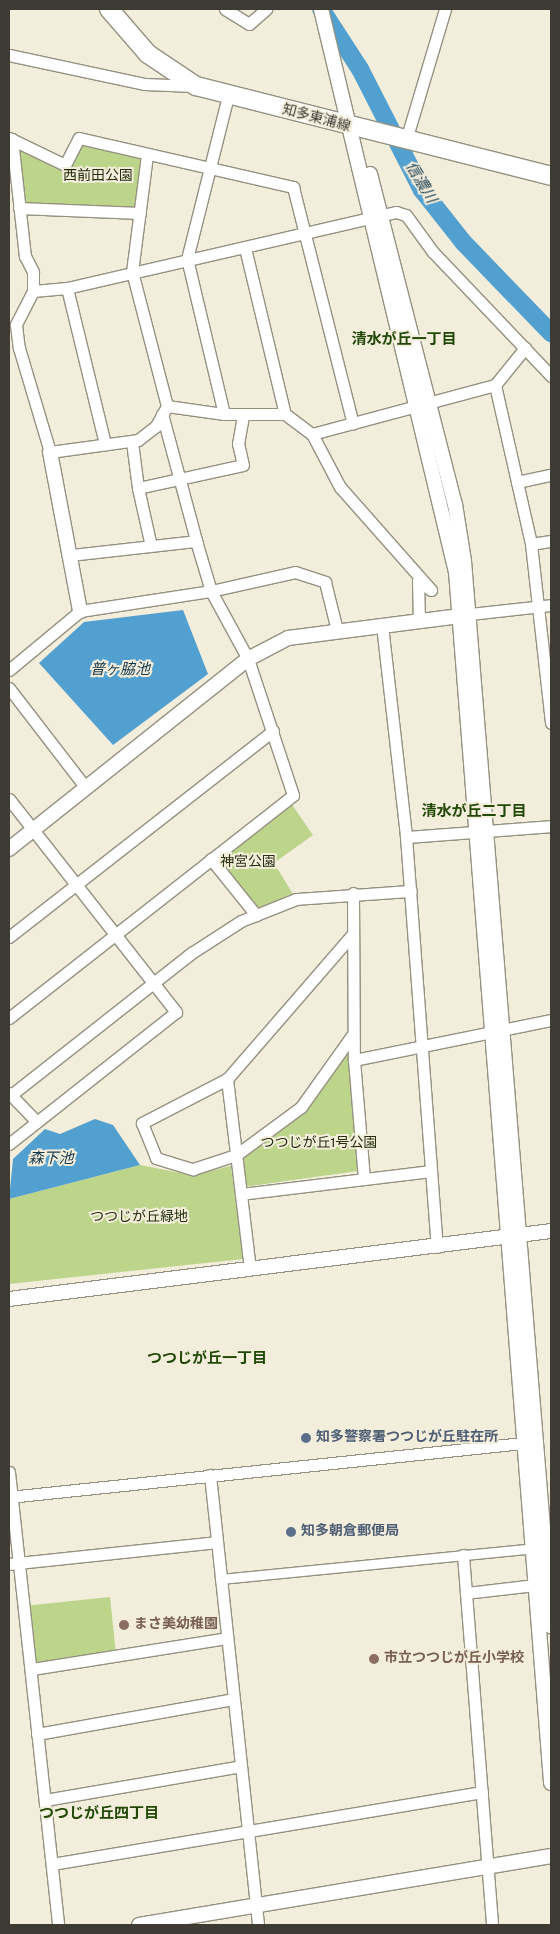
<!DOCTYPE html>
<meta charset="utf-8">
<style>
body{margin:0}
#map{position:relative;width:560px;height:1934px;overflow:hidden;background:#f3eedc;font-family:Overpass,"Noto Sans JP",sans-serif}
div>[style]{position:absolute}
.green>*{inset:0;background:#bdd58b;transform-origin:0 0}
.water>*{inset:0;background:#52a0cf}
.river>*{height:18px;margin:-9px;padding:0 9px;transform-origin:9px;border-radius:9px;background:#52a0cf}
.roads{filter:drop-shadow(1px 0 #959181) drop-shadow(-1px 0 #959181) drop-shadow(0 1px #959181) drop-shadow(0 -1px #959181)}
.pedestrian>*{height:9px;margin:-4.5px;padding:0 4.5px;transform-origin:4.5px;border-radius:4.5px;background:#fff}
.minor>*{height:11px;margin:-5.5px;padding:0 5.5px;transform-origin:5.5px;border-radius:5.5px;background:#fff}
.tertiary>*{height:14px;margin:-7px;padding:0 7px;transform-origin:7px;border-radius:7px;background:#fff}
.primary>*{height:18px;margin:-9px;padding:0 9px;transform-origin:9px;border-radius:9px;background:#fff}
.dots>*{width:14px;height:14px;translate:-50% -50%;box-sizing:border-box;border:2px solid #f3eedc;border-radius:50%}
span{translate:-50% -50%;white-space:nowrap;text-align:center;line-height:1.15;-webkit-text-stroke:4px #f3eedc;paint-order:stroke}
.street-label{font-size:14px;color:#3d3b34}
.park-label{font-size:14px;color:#252e0d}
.service-label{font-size:14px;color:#4e5e75;font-weight:700}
.left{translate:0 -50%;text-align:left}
.education-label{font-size:14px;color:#785e54;font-weight:700}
.water-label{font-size:15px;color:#16384d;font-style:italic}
.neighbourhood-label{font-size:15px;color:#224807;font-weight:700}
.frame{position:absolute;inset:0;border:10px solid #3d3b34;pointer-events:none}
</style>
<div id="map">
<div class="green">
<div style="clip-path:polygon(79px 138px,147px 155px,140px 213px,19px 208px,12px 139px,65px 165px)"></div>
<div style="clip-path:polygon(288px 799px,313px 835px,274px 863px,296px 899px,256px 915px,211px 859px)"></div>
<div style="clip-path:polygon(348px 1050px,358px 1171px,244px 1187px,240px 1160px,304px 1111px)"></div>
<div style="clip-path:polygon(140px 1165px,191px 1175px,231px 1166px,243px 1259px,9px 1284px,9px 1199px)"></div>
<div style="left:110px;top:1597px;width:57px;height:80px;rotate:84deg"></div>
</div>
<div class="water">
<div style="clip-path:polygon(183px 610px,208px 674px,113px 745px,39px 663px,84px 622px)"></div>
<div style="clip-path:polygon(95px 1119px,113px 1125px,140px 1165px,9px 1199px,13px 1159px,45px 1129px,60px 1134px)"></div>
</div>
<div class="river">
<div style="left:321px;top:9px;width:72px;rotate:57deg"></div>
<div style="left:360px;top:69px;width:136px;rotate:62.9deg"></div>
<div style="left:422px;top:190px;width:66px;rotate:51.7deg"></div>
<div style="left:463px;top:242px;width:127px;rotate:46deg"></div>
</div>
<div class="roads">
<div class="pedestrian">
<div style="left:220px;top:1579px;width:318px;rotate:-5.6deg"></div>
</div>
<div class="minor">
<div style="left:225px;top:9px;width:28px;rotate:32deg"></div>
<div style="left:249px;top:24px;width:23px;rotate:-41deg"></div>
<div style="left:9px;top:55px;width:138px;rotate:12.1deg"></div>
<div style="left:144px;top:84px;width:50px;rotate:2.3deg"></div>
<div style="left:9px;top:138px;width:62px;rotate:25.7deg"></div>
<div style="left:65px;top:165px;width:30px;rotate:-63deg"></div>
<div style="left:79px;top:138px;width:220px;rotate:12.9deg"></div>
<div style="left:293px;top:187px;width:244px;rotate:75.8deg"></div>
<div style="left:12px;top:139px;width:118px;rotate:83.7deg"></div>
<div style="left:25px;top:256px;width:18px;rotate:63deg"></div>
<div style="left:33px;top:272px;width:19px;rotate:90deg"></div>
<div style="left:33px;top:291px;width:38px;rotate:117deg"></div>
<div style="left:16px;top:325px;width:23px;rotate:83deg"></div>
<div style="left:19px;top:348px;width:109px;rotate:73.4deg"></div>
<div style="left:50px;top:452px;width:89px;rotate:-7.8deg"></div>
<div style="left:138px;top:440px;width:23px;rotate:-38deg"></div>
<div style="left:156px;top:426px;width:23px;rotate:-61deg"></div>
<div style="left:167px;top:406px;width:138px;rotate:-104.6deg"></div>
<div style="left:132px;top:272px;width:118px;rotate:-82.7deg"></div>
<div style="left:406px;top:140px;width:137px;rotate:-73.4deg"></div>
<div style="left:19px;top:208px;width:121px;rotate:2.4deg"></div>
<div style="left:245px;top:248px;width:171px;rotate:76.5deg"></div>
<div style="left:67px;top:288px;width:161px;rotate:76.3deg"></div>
<div style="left:33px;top:291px;width:34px;rotate:-5deg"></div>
<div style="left:67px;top:288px;width:338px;rotate:-13deg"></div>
<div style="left:396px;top:212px;width:10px;rotate:17deg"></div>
<div style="left:406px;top:215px;width:46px;rotate:53.9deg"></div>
<div style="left:433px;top:252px;width:171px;rotate:46.4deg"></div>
<div style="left:495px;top:385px;width:163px;rotate:77.2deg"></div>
<div style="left:531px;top:544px;width:180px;rotate:83.6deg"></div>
<div style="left:167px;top:406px;width:58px;rotate:8deg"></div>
<div style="left:224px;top:414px;width:61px"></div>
<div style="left:285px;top:414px;width:34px;rotate:37deg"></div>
<div style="left:312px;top:434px;width:60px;rotate:62.2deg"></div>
<div style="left:340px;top:487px;width:137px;rotate:48.5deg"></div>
<div style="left:431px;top:590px;width:16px;rotate:-145deg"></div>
<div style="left:418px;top:581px;width:41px;rotate:88.6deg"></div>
<div style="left:162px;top:414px;width:135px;rotate:74.9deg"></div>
<div style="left:224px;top:414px;width:159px;rotate:-103.4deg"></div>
<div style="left:187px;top:259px;width:168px;rotate:-75.9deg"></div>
<div style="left:312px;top:434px;width:189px;rotate:-15deg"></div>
<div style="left:495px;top:385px;width:48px;rotate:-51deg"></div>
<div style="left:132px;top:442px;width:46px;rotate:82.6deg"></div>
<div style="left:138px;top:488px;width:107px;rotate:-12.4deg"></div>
<div style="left:243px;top:465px;width:22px;rotate:-103deg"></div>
<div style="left:238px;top:444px;width:29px;rotate:-80deg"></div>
<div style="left:517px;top:482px;width:35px;rotate:-12deg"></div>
<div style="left:138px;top:488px;width:59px;rotate:77.4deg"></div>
<div style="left:531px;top:544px;width:20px;rotate:-9deg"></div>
<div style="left:470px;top:614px;width:81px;rotate:-6.3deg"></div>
<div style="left:382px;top:625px;width:213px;rotate:83.5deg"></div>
<div style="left:406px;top:837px;width:411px;rotate:85.7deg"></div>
<div style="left:9px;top:670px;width:92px;rotate:-39.7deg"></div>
<div style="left:80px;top:611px;width:133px;rotate:-8.7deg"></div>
<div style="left:211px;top:591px;width:86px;rotate:-12.7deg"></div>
<div style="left:295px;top:572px;width:32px;rotate:18deg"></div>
<div style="left:325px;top:582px;width:49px;rotate:76deg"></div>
<div style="left:9px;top:688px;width:126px;rotate:52.4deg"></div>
<div style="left:9px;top:799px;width:271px;rotate:51.9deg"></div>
<div style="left:176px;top:1012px;width:213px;rotate:141.7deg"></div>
<div style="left:406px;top:837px;width:145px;rotate:-4.3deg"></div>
<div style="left:211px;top:859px;width:72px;rotate:51.2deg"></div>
<div style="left:353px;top:893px;width:167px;rotate:89.7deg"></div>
<div style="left:354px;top:1060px;width:119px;rotate:85.2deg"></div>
<div style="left:351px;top:936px;width:189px;rotate:130.9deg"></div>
<div style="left:227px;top:1079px;width:96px;rotate:152.6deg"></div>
<div style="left:142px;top:1123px;width:38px;rotate:68deg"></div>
<div style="left:156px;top:1158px;width:39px;rotate:17deg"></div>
<div style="left:193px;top:1169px;width:45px;rotate:-18deg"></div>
<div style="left:236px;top:1155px;width:81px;rotate:-36.4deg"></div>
<div style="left:301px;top:1107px;width:90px;rotate:-54.5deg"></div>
<div style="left:9px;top:937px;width:335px;rotate:-38deg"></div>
<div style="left:9px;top:1018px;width:361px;rotate:-38.1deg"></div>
<div style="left:293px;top:795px;width:143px;rotate:-108.3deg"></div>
<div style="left:248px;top:659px;width:77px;rotate:-118.6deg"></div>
<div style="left:211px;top:591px;width:52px;rotate:-106.7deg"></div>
<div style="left:196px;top:541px;width:126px;rotate:173.6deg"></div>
<div style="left:354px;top:1060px;width:201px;rotate:-11.5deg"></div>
<div style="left:227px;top:1079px;width:190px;rotate:83.1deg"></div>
<div style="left:9px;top:1093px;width:40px;rotate:46deg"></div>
<div style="left:11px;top:1095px;width:231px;rotate:-38.2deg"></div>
<div style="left:193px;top:952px;width:57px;rotate:-32.9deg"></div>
<div style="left:241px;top:921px;width:59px;rotate:-21.8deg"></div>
<div style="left:296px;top:899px;width:115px;rotate:-4deg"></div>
<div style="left:241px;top:1194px;width:190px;rotate:-6.9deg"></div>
<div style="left:9px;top:1472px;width:456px;rotate:83.8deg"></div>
<div style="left:210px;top:1475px;width:453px;rotate:83.9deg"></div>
<div style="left:9px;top:1497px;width:526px;rotate:-6deg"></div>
<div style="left:463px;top:1555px;width:371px;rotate:85.5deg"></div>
<div style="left:9px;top:1564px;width:209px;rotate:-6deg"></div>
<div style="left:466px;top:1593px;width:79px;rotate:-6.6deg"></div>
<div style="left:32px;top:1669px;width:197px;rotate:-9deg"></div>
<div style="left:37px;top:1734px;width:199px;rotate:-10.1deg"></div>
<div style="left:45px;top:1800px;width:199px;rotate:-9.8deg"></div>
<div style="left:52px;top:1864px;width:436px;rotate:-9.5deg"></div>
</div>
<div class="tertiary">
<div style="left:321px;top:9px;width:579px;rotate:76.52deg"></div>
<div style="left:456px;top:572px;width:1215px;rotate:85.51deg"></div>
<div style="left:370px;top:174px;width:341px;rotate:75.6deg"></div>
<div style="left:455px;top:504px;width:58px;rotate:81deg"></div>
<div style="left:464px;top:561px;width:1069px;rotate:85.33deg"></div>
<div style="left:50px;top:452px;width:162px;rotate:79.3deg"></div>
<div style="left:9px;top:849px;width:305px;rotate:-38.5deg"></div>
<div style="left:248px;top:659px;width:45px;rotate:-27.7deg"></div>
<div style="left:288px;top:638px;width:181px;rotate:-7.3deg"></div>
<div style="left:9px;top:1299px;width:546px;rotate:-7.15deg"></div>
<div style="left:139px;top:1925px;width:418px;rotate:-9.5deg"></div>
</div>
<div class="primary">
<div style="left:109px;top:9px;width:60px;rotate:49.1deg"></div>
<div style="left:148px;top:54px;width:58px;rotate:33.7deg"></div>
<div style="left:196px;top:86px;width:366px;rotate:14.2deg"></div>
</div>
</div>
<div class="dots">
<div style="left:306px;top:1438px;background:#5c6f8a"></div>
<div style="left:291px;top:1532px;background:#5c6f8a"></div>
<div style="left:124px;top:1625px;background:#8d6e63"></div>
<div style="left:374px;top:1659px;background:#8d6e63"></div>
</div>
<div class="street-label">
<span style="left:316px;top:119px;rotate:15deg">知多東浦線</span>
</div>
<div class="park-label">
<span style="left:98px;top:177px">西前田公園</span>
<span style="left:248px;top:863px">神宮公園</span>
<span style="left:319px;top:1144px">つつじが丘1号公園</span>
<span style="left:139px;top:1218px">つつじが丘緑地</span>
</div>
<div class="service-label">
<span class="left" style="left:316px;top:1438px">知多警察署つつじが丘駐在所</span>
<span class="left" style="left:301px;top:1532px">知多朝倉郵便局</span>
</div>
<div class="education-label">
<span class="left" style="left:134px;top:1625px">まさ美幼稚園</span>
<span class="left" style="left:384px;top:1659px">市立つつじが丘小学校</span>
</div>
<div class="water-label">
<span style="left:420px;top:183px;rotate:59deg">信濃川</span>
<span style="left:120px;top:671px">普ヶ脇池</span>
<span style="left:51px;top:1160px">森下池</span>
</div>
<div class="neighbourhood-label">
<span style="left:404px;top:341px">清水が丘一丁目</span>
<span style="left:474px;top:813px">清水が丘二丁目</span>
<span style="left:207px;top:1360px">つつじが丘一丁目</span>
<span style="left:99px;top:1815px">つつじが丘四丁目</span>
</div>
<div class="frame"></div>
</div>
